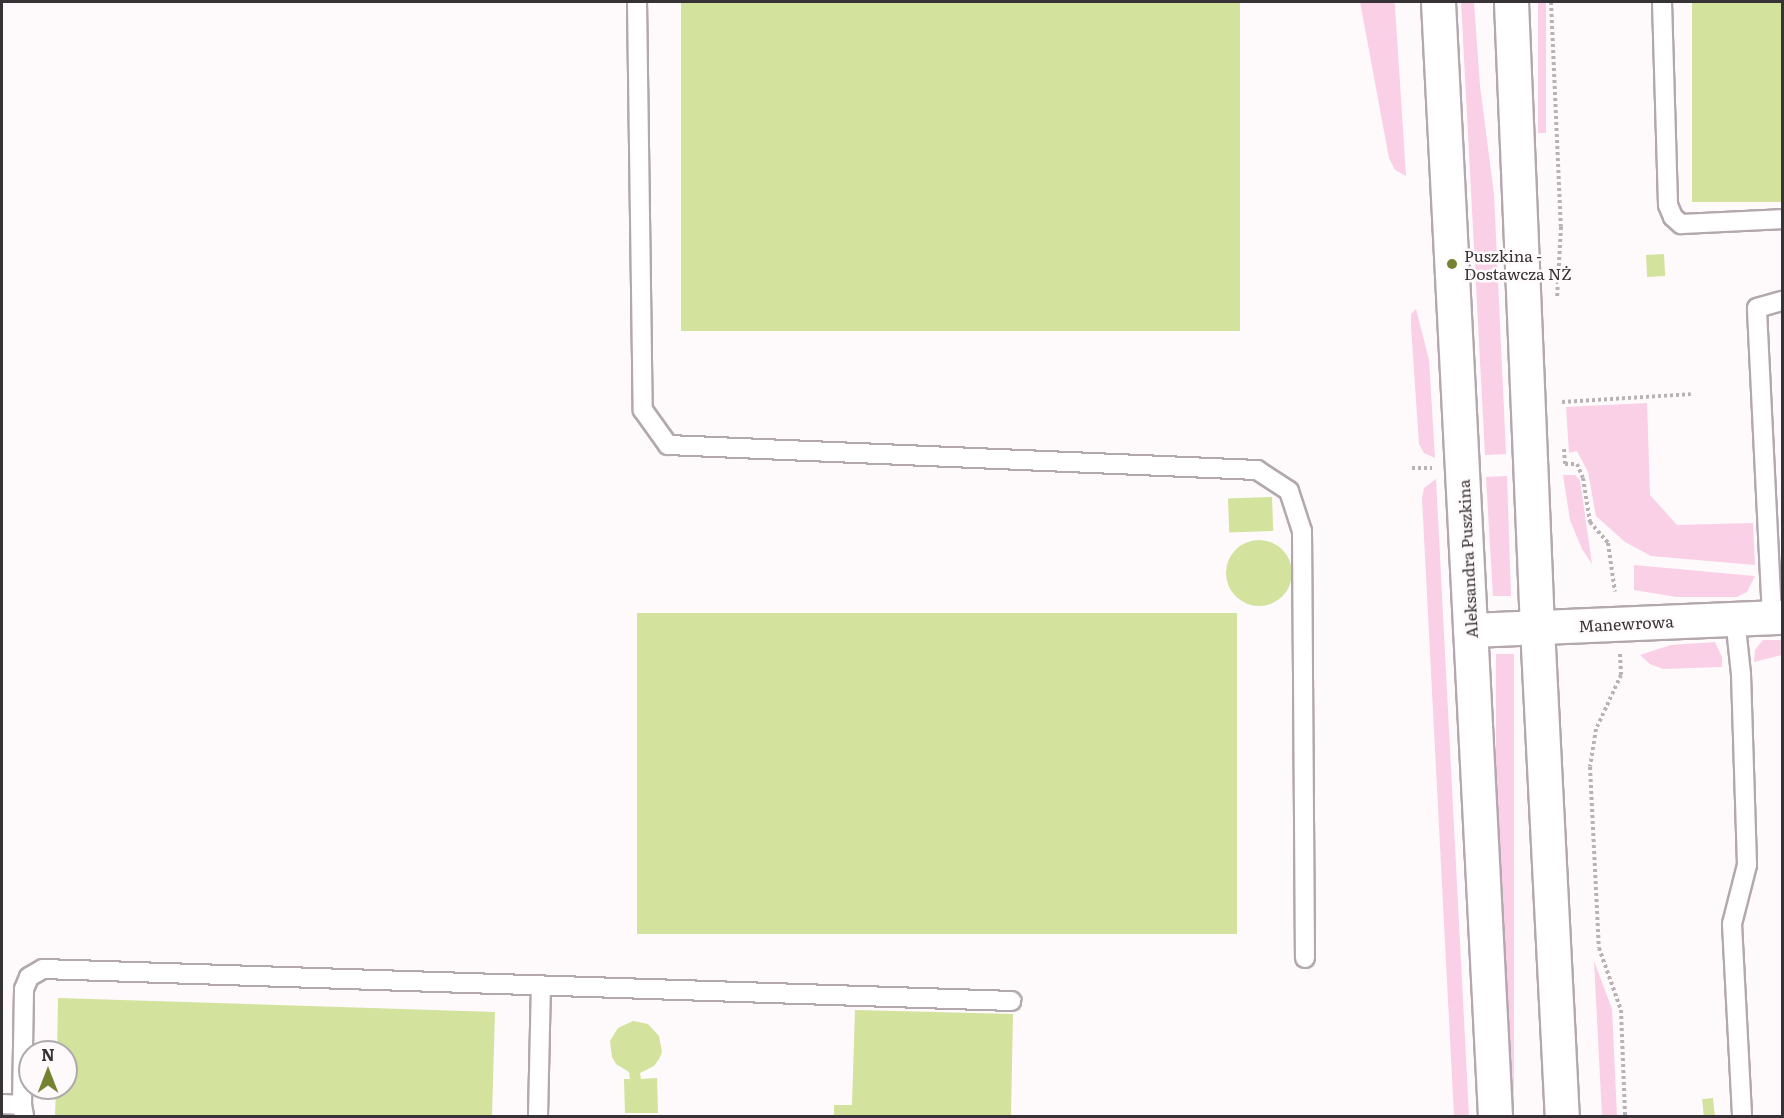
<!DOCTYPE html>
<meta charset="utf-8">
<style>
body{margin:0}
#map{position:relative;width:1784px;height:1118px;overflow:hidden;background:#fef9fb;font-family:Literata,serif}
div>[style]{position:absolute}
.green>*{inset:0;background:#f9d0e6;transform-origin:0 0}
.building>*{inset:0;background:#d3e29c;transform-origin:0 0}
.round{border-radius:50%}
.path>*{height:4px;margin-top:-2px;transform-origin:0;background:repeating-linear-gradient(90deg,#b7b2b4 0 3px,transparent 0 6px)}
.roads{filter:drop-shadow(2px 0 #b3a8ae) drop-shadow(-2px 0 #b3a8ae) drop-shadow(0 2px #b3a8ae) drop-shadow(0 -2px #b3a8ae)}
.service>*{height:18px;margin:-9px;padding:0 9px;transform-origin:9px;border-radius:9px;background:#fff}
.minor>*{height:33px;margin:-16.5px;padding:0 16.5px;transform-origin:16.5px;border-radius:16.5px;background:#fff}
.secondary>*{height:33px;margin:-16.5px;padding:0 16.5px;transform-origin:16.5px;border-radius:16.5px;background:#fff}
.dots>*{width:16px;height:16px;translate:-50% -50%;box-sizing:border-box;border:3px solid #fef9fb;border-radius:50%}
span{translate:-50% -50%;white-space:nowrap;text-align:center;line-height:1.15;-webkit-text-stroke:5px #fef9fb;paint-order:stroke}
.poi-label{font-size:16px;color:#373235}
.left{translate:0 -50%;text-align:left}
.street-label{font-size:16px;color:#373235}
.frame{position:absolute;inset:0;border:3px solid #373235;pointer-events:none}
.north{position:absolute;left:18px;top:1040px;width:60px;height:60px;box-sizing:border-box;background:#fef9fb;border:2px solid #aea9ac;border-radius:50%;rotate:0deg;font-size:16px;font-weight:700;line-height:24px;text-align:center;color:#373235}
.north::after{content:'';display:block;margin:auto;width:21px;height:27px;background:#758331;clip-path:polygon(50% 0,100% 100%,50% 72%,0 100%)}
</style>
<div id="map">
<div class="green">
<div style="clip-path:polygon(1360px 2px,1394px 2px,1395px 6px,1406px 176px,1395px 170px,1389px 158px)"></div>
<div style="clip-path:polygon(1461px 2px,1474px 2px,1480px 86px,1494px 194px,1506px 454px,1485px 455px)"></div>
<div style="left:1538px;top:2px;width:8px;height:131px"></div>
<div style="clip-path:polygon(1416px 309px,1429px 360px,1435px 458px,1424px 453px,1419px 444px,1411px 326px,1411px 314px)"></div>
<div style="clip-path:polygon(1647px 403px,1650px 495px,1677px 525px,1753px 523px,1755px 565px,1651px 556px,1625px 542px,1596px 516px,1588px 472px,1577px 451px,1569px 453px,1566px 407px)"></div>
<div style="clip-path:polygon(1563px 475px,1575px 475px,1580px 480px,1592px 564px,1582px 549px,1570px 520px)"></div>
<div style="clip-path:polygon(1507px 476px,1511px 596px,1493px 596px,1486px 477px)"></div>
<div style="clip-path:polygon(1436px 479px,1469px 1116px,1454px 1116px,1422px 498px,1424px 488px)"></div>
<div style="clip-path:polygon(1634px 565px,1754px 576px,1755px 576px,1747px 592px,1737px 597px,1676px 597px,1634px 590px)"></div>
<div style="clip-path:polygon(1763px 640px,1782px 640px,1782px 655px,1754px 662px,1755px 650px)"></div>
<div style="clip-path:polygon(1715px 642px,1722px 657px,1722px 667px,1663px 669px,1650px 664px,1640px 655px,1671px 645px)"></div>
<div style="left:1496px;top:654px;width:18px;height:463px"></div>
<div style="clip-path:polygon(1594px 961px,1612px 1009px,1617px 1116px,1602px 1116px)"></div>
</div>
<div class="building">
<div style="left:681px;top:2px;width:559px;height:329px"></div>
<div style="left:1692px;top:2px;width:90px;height:200px"></div>
<div style="left:1664px;top:254px;width:22px;height:18px;rotate:87deg"></div>
<div style="left:1272px;top:497px;width:34px;height:44px;rotate:88deg"></div>
<div class="round" style="left:1226px;top:540px;width:66px;height:66px"></div>
<div style="left:637px;top:613px;width:600px;height:321px"></div>
<div style="clip-path:polygon(58px 998px,495px 1012px,492px 1116px,55px 1116px,56px 1088px,66px 1088px,66px 1052px,57px 1052px)"></div>
<div style="clip-path:polygon(855px 1010px,1013px 1014px,1011px 1116px,834px 1116px,834px 1105px,852px 1105px)"></div>
<div style="clip-path:polygon(633px 1021px,648px 1024px,659px 1036px,662px 1052px,659px 1059px,654px 1066px,640px 1073px,641px 1079px,657px 1078px,658px 1113px,625px 1113px,624px 1079px,630px 1079px,629px 1072px,616px 1064px,612px 1057px,610px 1041px,618px 1028px)"></div>
<div style="left:1713px;top:1098px;width:18px;height:11px;rotate:84deg"></div>
</div>
<div class="path">
<div style="left:1551px;top:2px;width:225px;rotate:87.5deg"></div>
<div style="left:1561px;top:227px;width:71px;rotate:93.2deg"></div>
<div style="left:1562px;top:402px;width:129px;rotate:-3.5deg"></div>
<div style="left:1564px;top:449px;width:15px;rotate:86deg"></div>
<div style="left:1565px;top:464px;width:12px"></div>
<div style="left:1577px;top:464px;width:15px;rotate:67deg"></div>
<div style="left:1583px;top:478px;width:45px;rotate:81deg"></div>
<div style="left:1590px;top:522px;width:28px;rotate:49deg"></div>
<div style="left:1608px;top:543px;width:49px;rotate:81.9deg"></div>
<div style="left:1412px;top:468px;width:20px"></div>
<div style="left:1620px;top:654px;width:21px;rotate:87deg"></div>
<div style="left:1621px;top:675px;width:60px;rotate:114.8deg"></div>
<div style="left:1596px;top:729px;width:38px;rotate:99deg"></div>
<div style="left:1590px;top:767px;width:181px;rotate:87.2deg"></div>
<div style="left:1599px;top:948px;width:66px;rotate:70.5deg"></div>
<div style="left:1621px;top:1010px;width:106px;rotate:87.8deg"></div>
</div>
<div class="roads">
<div class="service">
<div style="left:637px;top:2px;width:408px;rotate:89.2deg"></div>
<div style="left:643px;top:410px;width:43px;rotate:54.5deg"></div>
<div style="left:668px;top:445px;width:590px;rotate:2.43deg"></div>
<div style="left:1257px;top:470px;width:38px;rotate:33deg"></div>
<div style="left:1289px;top:491px;width:42px;rotate:72deg"></div>
<div style="left:1302px;top:531px;width:427px;rotate:89.6deg"></div>
<div style="left:1662px;top:2px;width:203px;rotate:88.3deg"></div>
<div style="left:1668px;top:205px;width:13px;rotate:67deg"></div>
<div style="left:1673px;top:217px;width:11px;rotate:41deg"></div>
<div style="left:1681px;top:224px;width:101px;rotate:-2.8deg"></div>
<div style="left:1772px;top:617px;width:309px;rotate:-92.8deg"></div>
<div style="left:1757px;top:308px;width:26px;rotate:-16deg"></div>
<div style="left:1735px;top:618px;width:56px;rotate:83.9deg"></div>
<div style="left:1741px;top:674px;width:191px;rotate:88.2deg"></div>
<div style="left:1747px;top:865px;width:61px;rotate:104.3deg"></div>
<div style="left:1732px;top:924px;width:192px;rotate:87deg"></div>
<div style="left:2px;top:1104px;width:20px;rotate:3deg"></div>
<div style="left:24px;top:1116px;width:11px;rotate:-100deg"></div>
<div style="left:22px;top:1105px;width:116px;rotate:-89deg"></div>
<div style="left:24px;top:989px;width:13px;rotate:-67deg"></div>
<div style="left:29px;top:977px;width:16px;rotate:-30deg"></div>
<div style="left:43px;top:969px;width:969px;rotate:1.89deg"></div>
<div style="left:538px;top:1116px;width:131px;rotate:-88.7deg"></div>
</div>
<div class="minor">
<div style="left:1470px;top:630px;width:312px;rotate:-2.4deg"></div>
</div>
<div class="secondary">
<div style="left:1438px;top:2px;width:1115px;rotate:87.07deg"></div>
<div style="left:1511px;top:2px;width:626px;rotate:87.62deg"></div>
<div style="left:1537px;top:627px;width:490px;rotate:87.1deg"></div>
</div>
</div>
<div class="dots">
<div style="left:1452px;top:264px;background:#758331"></div>
</div>
<div class="poi-label">
<span class="left" style="left:1464px;top:264px">Puszkina -<br>Dostawcza NŻ</span>
</div>
<div class="street-label">
<span style="left:1467px;top:559px;rotate:-93deg">Aleksandra Puszkina</span>
<span style="left:1626px;top:623px;rotate:-3deg">Manewrowa</span>
</div>
<div class="frame"></div>
<div class="north">N</div>
</div>
